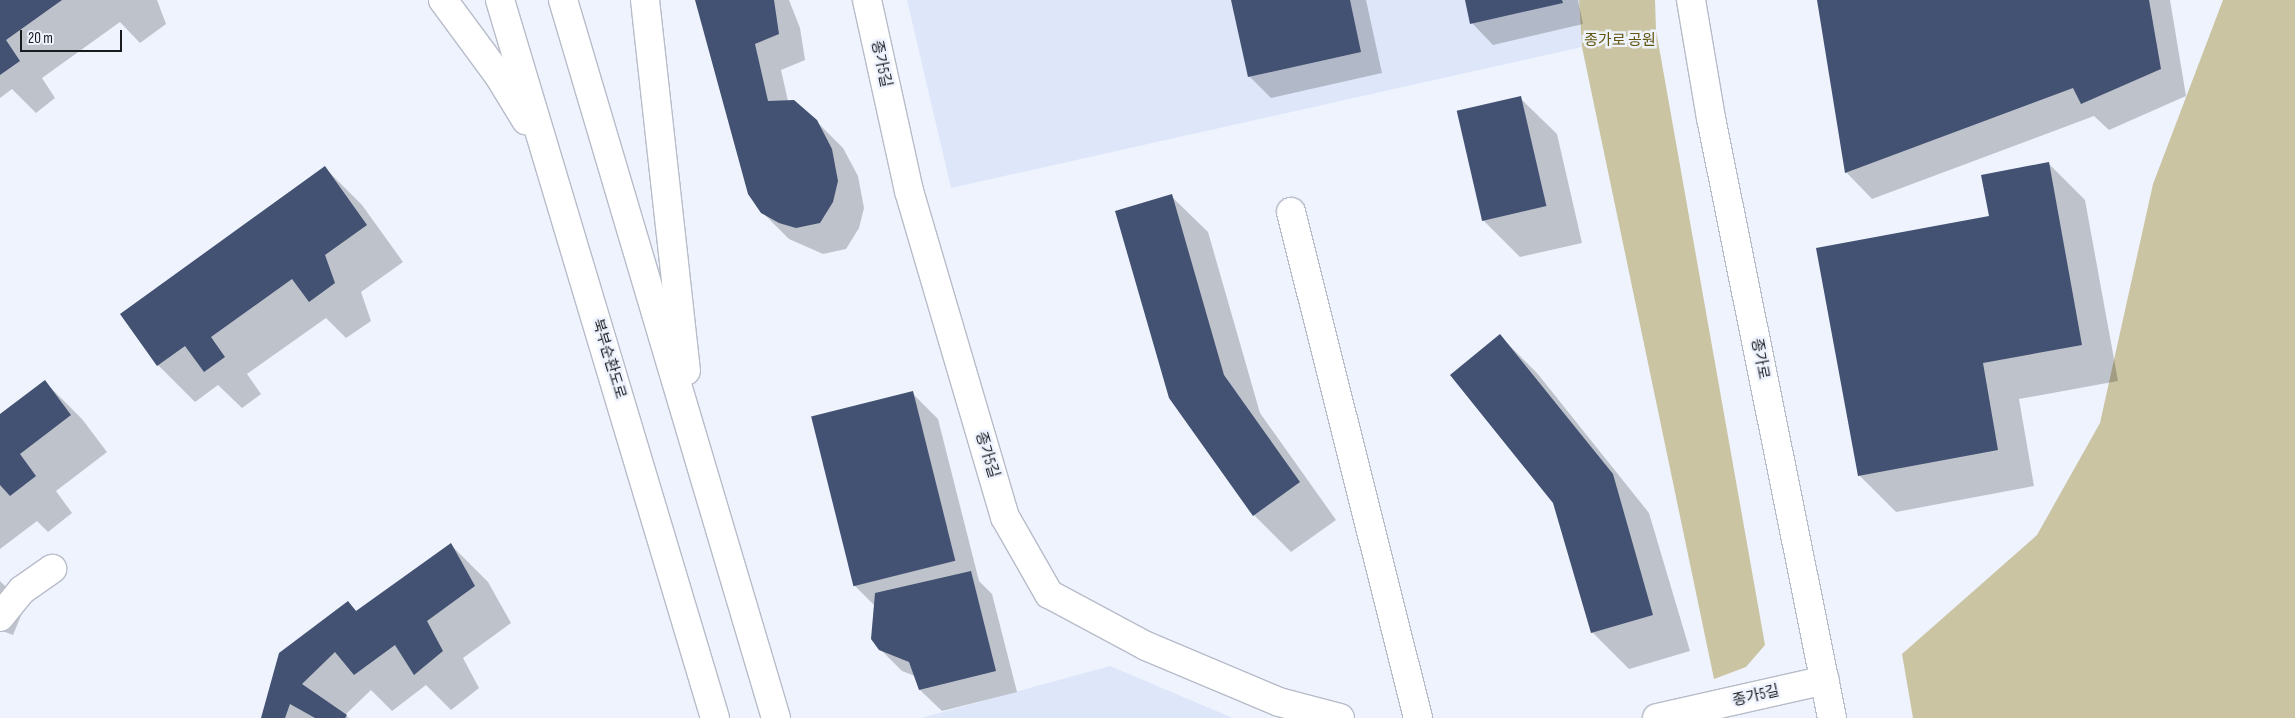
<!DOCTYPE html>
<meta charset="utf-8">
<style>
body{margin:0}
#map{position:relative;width:2295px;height:718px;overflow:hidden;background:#eef3fe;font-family:"Sofia Sans Condensed","Noto Sans KR",sans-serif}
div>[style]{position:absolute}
.built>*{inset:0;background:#dee7fa}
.green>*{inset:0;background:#cac4a3}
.shadow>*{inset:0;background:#0003}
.building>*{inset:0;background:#435172;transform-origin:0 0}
.roads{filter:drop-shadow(1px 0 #b7bcc9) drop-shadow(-1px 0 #b7bcc9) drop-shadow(0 1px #b7bcc9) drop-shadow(0 -1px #b7bcc9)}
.minor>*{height:28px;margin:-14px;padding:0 14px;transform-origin:14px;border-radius:14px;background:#fff}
.major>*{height:28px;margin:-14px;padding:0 14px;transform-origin:14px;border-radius:14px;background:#fff}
span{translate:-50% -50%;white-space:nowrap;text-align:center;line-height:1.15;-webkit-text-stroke:5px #eef3fe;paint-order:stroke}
.park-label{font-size:15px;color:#62550c}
.street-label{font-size:15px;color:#181a1e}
.scale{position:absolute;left:20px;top:30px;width:102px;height:22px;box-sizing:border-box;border:2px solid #181a1e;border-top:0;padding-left:6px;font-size:15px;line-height:18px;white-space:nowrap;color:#181a1e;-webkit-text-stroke:4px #eef3fe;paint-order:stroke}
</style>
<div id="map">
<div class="built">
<div style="clip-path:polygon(907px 0,1579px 0,1582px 47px,951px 188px)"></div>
<div style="clip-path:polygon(1110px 666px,1233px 718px,921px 718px)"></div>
</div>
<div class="green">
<div style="clip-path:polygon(1579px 0,1655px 0,1656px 30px,1765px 645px,1746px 667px,1714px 679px,1582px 47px)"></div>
<div style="clip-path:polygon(2223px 0,2295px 0,2295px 718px,1913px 718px,1902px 654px,2037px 535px,2100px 423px,2153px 184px)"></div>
</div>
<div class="shadow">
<div style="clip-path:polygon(0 0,157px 0,166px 24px,140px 43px,120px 22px,42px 78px,55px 98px,36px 113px,12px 89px,0 98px)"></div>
<div style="clip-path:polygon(696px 0,789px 0,800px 28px,805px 60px,781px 70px,788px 101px,816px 121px,843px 148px,858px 176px,864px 208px,859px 228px,846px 249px,823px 254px,789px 239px,762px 212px)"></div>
<div style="clip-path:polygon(1233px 0,1366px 0,1382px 73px,1271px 98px,1250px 77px)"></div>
<div style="clip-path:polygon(1466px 0,1578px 0,1583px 24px,1493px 45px,1472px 23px)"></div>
<div style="clip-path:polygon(1818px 0,2170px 0,2186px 96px,2109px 130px,2094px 116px,1872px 199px,1846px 172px)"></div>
<div style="clip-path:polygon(1520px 98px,1557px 134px,1582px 243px,1520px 257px,1483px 220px)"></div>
<div style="clip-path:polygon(2048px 163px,2085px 200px,2118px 381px,2019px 399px,2034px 486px,1896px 512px,1859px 475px,1990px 217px)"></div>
<div style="clip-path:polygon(325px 168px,362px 205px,403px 262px,361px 292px,371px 321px,346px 338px,326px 318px,247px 374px,261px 394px,242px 408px,218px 385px,195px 402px,158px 365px,121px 314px)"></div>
<div style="clip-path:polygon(1171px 196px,1208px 232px,1260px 413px,1336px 520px,1291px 552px,1254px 515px)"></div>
<div style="clip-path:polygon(1500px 336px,1537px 373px,1649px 513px,1690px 651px,1629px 669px,1592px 632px,1554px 502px)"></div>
<div style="clip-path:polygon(45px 382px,82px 419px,107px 452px,56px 491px,72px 513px,48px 532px,37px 521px,0 549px,0 416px)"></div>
<div style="clip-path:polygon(912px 393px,938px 419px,979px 581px,992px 594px,1017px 692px,942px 711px,920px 690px,915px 676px,902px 671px,880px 649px,875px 606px,855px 586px)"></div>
<div style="clip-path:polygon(451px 545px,488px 582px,511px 623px,463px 658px,479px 688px,451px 710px,426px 685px,392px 711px,371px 690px,345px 715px,349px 718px,262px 718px,348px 603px,357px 612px)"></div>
<div style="clip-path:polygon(0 581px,25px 606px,13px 635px,0 630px)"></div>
</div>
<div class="building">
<div style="clip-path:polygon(0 0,62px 0,6px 40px,20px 61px,0 75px)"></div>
<div style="clip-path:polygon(695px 0,774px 0,779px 34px,755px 44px,768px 101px,794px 100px,817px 120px,832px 149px,838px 181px,833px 202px,820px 223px,796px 228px,779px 223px,761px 213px,748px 194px)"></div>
<div style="clip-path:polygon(1231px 0,1350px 0,1361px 52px,1248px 77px)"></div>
<div style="clip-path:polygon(1465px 0,1562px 0,1563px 3px,1470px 24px)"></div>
<div style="clip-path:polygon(1817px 0,2149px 0,2161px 69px,2081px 104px,2073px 88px,1845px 173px)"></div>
<div style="left:1521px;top:96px;width:113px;height:66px;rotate:77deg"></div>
<div style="clip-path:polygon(2049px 162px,2082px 345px,1983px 363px,1998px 450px,1858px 476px,1816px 248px,1989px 216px,1981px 175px)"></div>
<div style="clip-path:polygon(325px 166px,367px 225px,325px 255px,335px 283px,309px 302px,292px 279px,211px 337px,225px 357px,204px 372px,185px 346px,157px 366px,120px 314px)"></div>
<div style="clip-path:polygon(1172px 194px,1224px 375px,1300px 482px,1253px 516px,1169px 398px,1115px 211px)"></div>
<div style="clip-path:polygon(1500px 334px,1613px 474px,1653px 615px,1591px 633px,1553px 503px,1450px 375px)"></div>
<div style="clip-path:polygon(45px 380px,71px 415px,20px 454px,36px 476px,10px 496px,0 485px,0 414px)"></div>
<div style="left:913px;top:391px;width:175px;height:105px;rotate:76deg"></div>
<div style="clip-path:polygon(451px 543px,475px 586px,427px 621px,443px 651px,414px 675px,395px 645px,354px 675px,335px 652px,302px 684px,347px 715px,345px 718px,315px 718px,290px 704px,285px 718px,261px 718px,279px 653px,348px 601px,356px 611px)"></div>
<div style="clip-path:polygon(971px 571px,996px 671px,919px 690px,909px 662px,879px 650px,871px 639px,875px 593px)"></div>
</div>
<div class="roads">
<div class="minor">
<div style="left:867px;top:0;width:196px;rotate:77.6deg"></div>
<div style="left:909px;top:191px;width:340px;rotate:73.6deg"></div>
<div style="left:1005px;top:517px;width:89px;rotate:60.3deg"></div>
<div style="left:1049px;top:594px;width:110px;rotate:28.2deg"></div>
<div style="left:1146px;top:646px;width:144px;rotate:22.8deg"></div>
<div style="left:1279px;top:702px;width:63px;rotate:14.7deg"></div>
<div style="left:1291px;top:212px;width:522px;rotate:75.91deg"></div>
<div style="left:0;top:617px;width:35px;rotate:-51deg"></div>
<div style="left:22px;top:590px;width:37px;rotate:-35deg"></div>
<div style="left:1657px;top:718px;width:172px;rotate:-12.7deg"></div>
</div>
<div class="major">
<div style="left:443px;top:0;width:94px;rotate:53.6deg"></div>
<div style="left:499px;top:76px;width:52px;rotate:58.5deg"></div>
<div style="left:500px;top:0;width:749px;rotate:73.33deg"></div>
<div style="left:563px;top:0;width:749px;rotate:73.48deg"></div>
<div style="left:645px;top:0;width:373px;rotate:83.7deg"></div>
<div style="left:1691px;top:0;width:120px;rotate:80.4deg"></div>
<div style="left:1711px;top:118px;width:612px;rotate:78.6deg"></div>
</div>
</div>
<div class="park-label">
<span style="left:1620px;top:41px">종가로 공원</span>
</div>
<div class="street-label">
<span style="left:881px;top:64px;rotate:78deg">종가5길</span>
<span style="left:609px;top:359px;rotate:73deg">북부순환도로</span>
<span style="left:1760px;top:359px;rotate:79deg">종가로</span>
<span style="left:987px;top:455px;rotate:73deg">종가5길</span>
<span style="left:1756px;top:696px;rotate:-13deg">종가5길</span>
</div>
<div class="scale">20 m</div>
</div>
